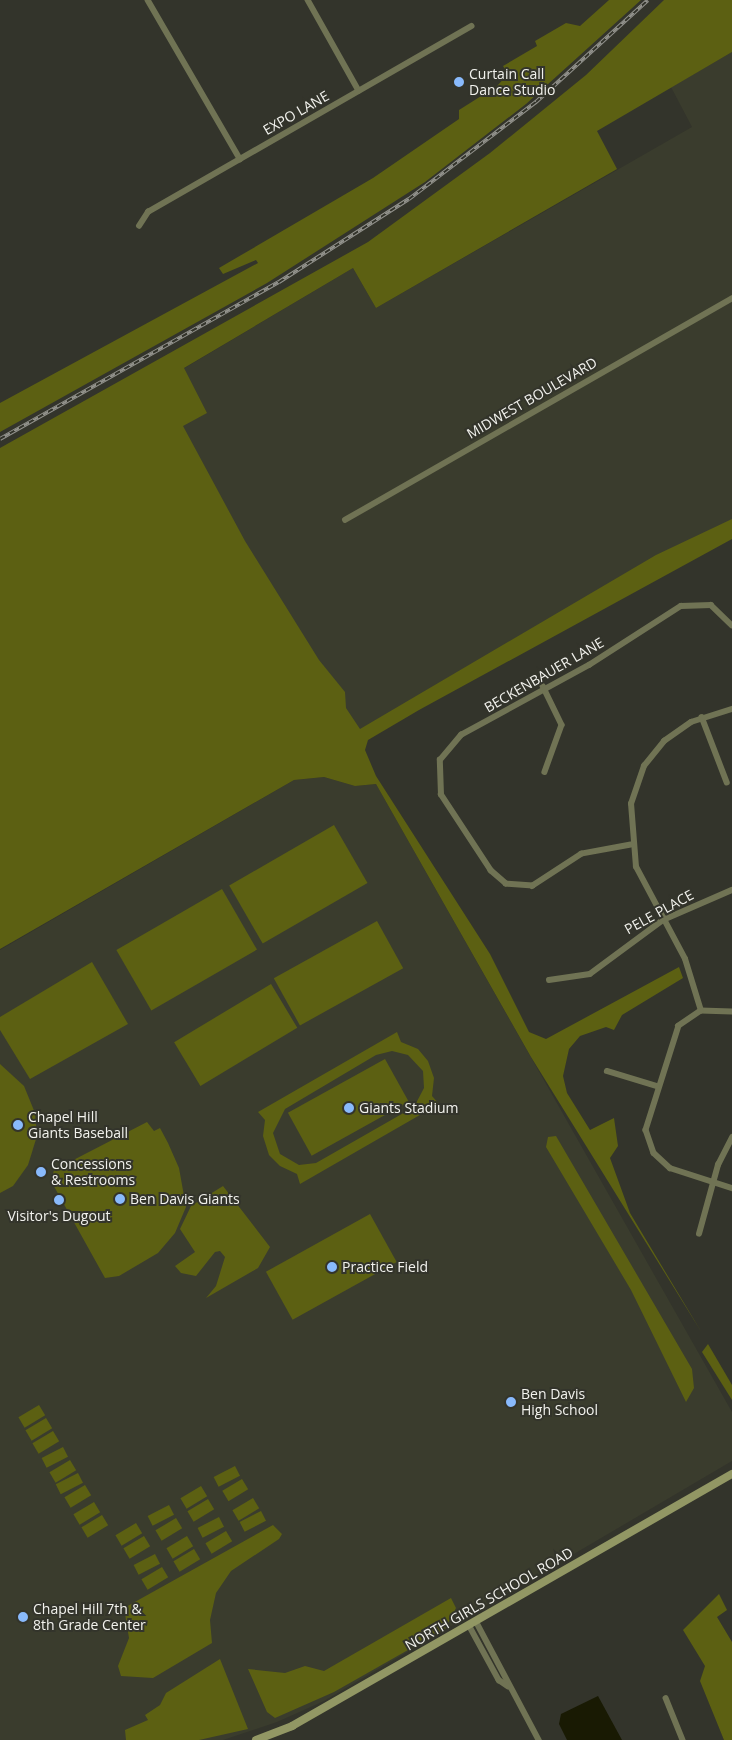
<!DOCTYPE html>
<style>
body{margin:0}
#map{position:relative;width:732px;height:1740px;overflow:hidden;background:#33342b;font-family:"Open Sans",sans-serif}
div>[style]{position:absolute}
.built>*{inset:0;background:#3a3c2d}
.green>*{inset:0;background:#5c6012;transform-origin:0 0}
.water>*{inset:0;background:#191a03}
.minor>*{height:5.5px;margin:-2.75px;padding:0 2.75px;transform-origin:2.75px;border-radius:2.75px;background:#707354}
.secondary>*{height:8px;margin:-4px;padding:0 4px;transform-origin:4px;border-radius:4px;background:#929764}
.rail>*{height:4px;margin-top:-2px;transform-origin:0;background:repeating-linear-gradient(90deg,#33342b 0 5.5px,#93938d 0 11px);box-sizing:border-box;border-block:1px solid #93938d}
.dots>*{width:14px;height:14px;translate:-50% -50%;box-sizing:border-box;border:2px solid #33342b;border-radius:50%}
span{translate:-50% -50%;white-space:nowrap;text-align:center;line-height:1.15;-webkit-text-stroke:4px #33342b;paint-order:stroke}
.poi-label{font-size:14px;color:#f2f2ed}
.left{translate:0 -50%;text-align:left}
.street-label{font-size:14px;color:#f2f2ed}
</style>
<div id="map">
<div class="built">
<div style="clip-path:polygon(732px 52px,732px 528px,354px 743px,175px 431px,183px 369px,353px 268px,376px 308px,692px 127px,671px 87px)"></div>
<div style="clip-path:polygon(324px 777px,355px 786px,376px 784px,732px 1412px,732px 1461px,324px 1701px,277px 1722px,223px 1740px,0 1740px,0 950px,294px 780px)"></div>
</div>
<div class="green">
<div style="clip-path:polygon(609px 0,641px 0,526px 104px,425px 182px,267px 283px,0 432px,0 403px,258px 263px,256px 260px,223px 274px,219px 268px,373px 178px,459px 119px,459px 110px,497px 86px,508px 74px,503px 66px,537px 46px,535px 41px,566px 23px,580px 26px)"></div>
<div style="clip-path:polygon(664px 0,732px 0,732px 52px,597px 131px,617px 169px,376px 308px,353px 268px,184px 368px,207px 413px,183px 426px,245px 541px,319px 660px,345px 692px,346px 708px,360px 729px,656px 555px,732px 519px,732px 539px,419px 710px,368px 740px,365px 750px,376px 776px,490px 954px,529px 1032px,546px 1039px,679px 967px,683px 978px,622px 1015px,614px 1030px,606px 1027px,580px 1036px,569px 1049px,563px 1076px,567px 1093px,590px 1130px,614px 1118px,618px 1146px,610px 1158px,630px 1213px,702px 1333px,531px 1057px,376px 784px,355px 786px,324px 777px,294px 780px,0 949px,0 448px,368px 242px,490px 153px,586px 75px)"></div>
<div style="left:334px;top:825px;width:67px;height:121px;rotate:60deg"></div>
<div style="left:222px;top:889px;width:70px;height:122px;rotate:60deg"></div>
<div style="left:377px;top:921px;width:54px;height:118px;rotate:61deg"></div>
<div style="clip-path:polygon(92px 962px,128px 1024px,30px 1079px,0 1030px,0 1017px)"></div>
<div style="left:271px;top:984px;width:51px;height:113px;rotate:59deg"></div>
<div style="clip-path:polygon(evenodd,397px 1032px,401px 1042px,418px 1049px,428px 1061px,434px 1078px,432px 1096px,439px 1104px,300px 1184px,297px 1174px,280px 1166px,269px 1155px,263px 1136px,265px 1120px,258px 1112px,397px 1032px,392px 1051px,408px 1055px,423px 1071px,424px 1088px,414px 1107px,316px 1163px,299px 1165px,280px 1154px,273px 1133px,285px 1109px,376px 1055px,392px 1051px)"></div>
<div style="left:385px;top:1059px;width:49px;height:111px;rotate:61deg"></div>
<div style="clip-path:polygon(0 1064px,24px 1086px,35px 1113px,37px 1136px,28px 1165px,13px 1186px,0 1193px)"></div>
<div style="clip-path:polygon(147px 1122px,154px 1131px,160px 1128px,168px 1143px,179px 1168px,186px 1207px,175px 1233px,158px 1253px,119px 1276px,105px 1278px,51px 1181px,54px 1170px)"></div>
<div style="clip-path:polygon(556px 1136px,692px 1369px,694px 1388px,686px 1402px,631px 1290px,546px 1147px,548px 1137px)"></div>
<div style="clip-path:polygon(223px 1186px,270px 1247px,258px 1268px,206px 1298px,216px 1286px,225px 1257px,220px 1251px,215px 1252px,196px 1276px,181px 1273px,175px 1266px,195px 1252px,180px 1229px,191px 1206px)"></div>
<div style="left:370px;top:1214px;width:55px;height:119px;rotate:61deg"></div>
<div style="clip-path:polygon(708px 1344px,732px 1385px,732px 1400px,702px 1352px)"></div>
<div style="left:39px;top:1405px;width:12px;height:24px;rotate:59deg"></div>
<div style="left:46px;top:1418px;width:12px;height:24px;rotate:59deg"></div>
<div style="left:53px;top:1431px;width:12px;height:24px;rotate:59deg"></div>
<div style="left:63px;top:1447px;width:11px;height:24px;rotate:63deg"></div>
<div style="left:70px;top:1460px;width:12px;height:24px;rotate:59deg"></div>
<div style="left:235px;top:1466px;width:11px;height:24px;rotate:63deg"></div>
<div style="left:78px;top:1473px;width:11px;height:25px;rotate:63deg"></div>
<div style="left:242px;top:1479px;width:12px;height:23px;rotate:59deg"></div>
<div style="left:85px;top:1485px;width:12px;height:24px;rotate:59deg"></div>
<div style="left:201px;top:1486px;width:12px;height:24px;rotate:59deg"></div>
<div style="left:253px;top:1498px;width:12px;height:24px;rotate:59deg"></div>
<div style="left:208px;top:1499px;width:12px;height:24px;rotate:59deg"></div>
<div style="left:94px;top:1502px;width:12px;height:24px;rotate:59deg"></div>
<div style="left:169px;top:1505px;width:11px;height:24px;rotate:63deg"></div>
<div style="left:261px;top:1511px;width:11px;height:24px;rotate:63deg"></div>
<div style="left:102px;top:1515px;width:12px;height:24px;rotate:59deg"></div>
<div style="left:219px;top:1517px;width:11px;height:24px;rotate:63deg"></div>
<div style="left:176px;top:1518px;width:12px;height:24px;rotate:59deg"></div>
<div style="left:136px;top:1523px;width:12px;height:24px;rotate:59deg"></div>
<div style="clip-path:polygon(273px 1525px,282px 1534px,279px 1539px,231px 1571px,216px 1593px,210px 1620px,212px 1643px,153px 1678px,121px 1676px,118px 1666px,129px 1638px,124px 1608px)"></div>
<div style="left:226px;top:1531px;width:12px;height:24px;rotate:59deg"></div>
<div style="left:144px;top:1536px;width:12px;height:24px;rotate:59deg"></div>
<div style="left:187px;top:1536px;width:12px;height:24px;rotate:59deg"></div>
<div style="left:194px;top:1549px;width:12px;height:24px;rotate:59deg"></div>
<div style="left:155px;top:1554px;width:11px;height:24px;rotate:63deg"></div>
<div style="left:162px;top:1567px;width:12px;height:24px;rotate:59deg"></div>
<div style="clip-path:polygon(719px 1594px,727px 1610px,717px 1617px,732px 1642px,732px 1740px,724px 1740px,700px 1681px,705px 1666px,683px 1630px)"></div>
<div style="clip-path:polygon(451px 1598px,456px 1608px,445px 1629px,334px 1692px,275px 1718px,267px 1712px,248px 1669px,285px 1673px,305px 1666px,324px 1671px)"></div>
<div style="clip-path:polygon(220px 1659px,248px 1729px,199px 1740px,126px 1740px,125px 1730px,148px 1720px,145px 1715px,160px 1705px,166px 1693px)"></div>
</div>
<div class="water">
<div style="clip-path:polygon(598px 1696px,622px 1740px,567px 1740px,559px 1724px,561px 1714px)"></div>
</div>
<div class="minor">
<div style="left:148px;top:0;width:184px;rotate:59.9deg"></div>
<div style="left:308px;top:0;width:104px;rotate:60.7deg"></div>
<div style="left:139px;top:226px;width:17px;rotate:-57deg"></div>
<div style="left:148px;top:212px;width:373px;rotate:-29.9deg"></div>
<div style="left:345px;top:520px;width:446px;rotate:-29.8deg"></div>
<div style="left:543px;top:686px;width:43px;rotate:64deg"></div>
<div style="left:562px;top:725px;width:50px;rotate:109.9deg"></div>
<div style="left:702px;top:717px;width:70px;rotate:69deg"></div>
<div style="left:631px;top:845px;width:50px;rotate:169.6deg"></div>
<div style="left:582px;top:854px;width:59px;rotate:146.9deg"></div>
<div style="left:533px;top:886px;width:27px;rotate:-176deg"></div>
<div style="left:506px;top:884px;width:20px;rotate:-139deg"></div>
<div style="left:491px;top:871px;width:91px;rotate:-123.3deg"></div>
<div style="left:441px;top:795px;width:35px;rotate:-92deg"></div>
<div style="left:440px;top:760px;width:33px;rotate:-50deg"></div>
<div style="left:461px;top:735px;width:146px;rotate:-28.7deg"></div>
<div style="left:589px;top:665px;width:109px;rotate:-32.7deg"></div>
<div style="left:681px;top:606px;width:30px;rotate:-2deg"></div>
<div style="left:711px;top:605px;width:29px;rotate:44deg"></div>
<div style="left:549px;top:980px;width:41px;rotate:-8.3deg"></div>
<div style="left:590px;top:974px;width:91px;rotate:-36.5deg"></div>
<div style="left:663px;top:920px;width:75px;rotate:-23.5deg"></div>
<div style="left:701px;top:1011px;width:54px;rotate:-107.1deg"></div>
<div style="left:685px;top:959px;width:104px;rotate:-118deg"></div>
<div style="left:636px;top:867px;width:63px;rotate:-94.5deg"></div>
<div style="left:631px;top:804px;width:40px;rotate:-71.1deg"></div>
<div style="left:644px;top:766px;width:32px;rotate:-51deg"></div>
<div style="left:664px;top:741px;width:33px;rotate:-35deg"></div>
<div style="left:691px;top:722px;width:43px;rotate:-17.6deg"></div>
<div style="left:732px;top:1012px;width:31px;rotate:-178deg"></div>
<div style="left:701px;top:1011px;width:27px;rotate:146deg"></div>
<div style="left:679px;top:1026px;width:109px;rotate:107.6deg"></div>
<div style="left:646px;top:1130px;width:24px;rotate:71deg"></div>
<div style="left:654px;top:1153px;width:22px;rotate:43deg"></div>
<div style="left:670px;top:1168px;width:65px;rotate:17.9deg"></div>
<div style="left:607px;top:1071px;width:52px;rotate:16.7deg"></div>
<div style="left:699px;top:1234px;width:72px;rotate:-74.6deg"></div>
<div style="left:718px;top:1165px;width:31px;rotate:-63deg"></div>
<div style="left:476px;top:1621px;width:135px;rotate:62.1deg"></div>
<div style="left:469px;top:1625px;width:63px;rotate:61.4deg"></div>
<div style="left:499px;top:1680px;width:11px;rotate:34deg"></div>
<div style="left:666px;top:1698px;width:45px;rotate:68deg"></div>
</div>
<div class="secondary">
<div style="left:256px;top:1740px;width:39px;rotate:-21deg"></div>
<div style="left:292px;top:1726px;width:507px;rotate:-29.8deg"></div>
</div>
<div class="rail">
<div style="left:0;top:439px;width:320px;rotate:-29.4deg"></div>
<div style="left:279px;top:282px;width:154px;rotate:-32.6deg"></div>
<div style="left:409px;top:199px;width:160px;rotate:-37.4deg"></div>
<div style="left:536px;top:102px;width:151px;rotate:-42.3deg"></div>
</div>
<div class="dots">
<div style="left:459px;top:82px;background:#89bafc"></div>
<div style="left:349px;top:1108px;background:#89bafc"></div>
<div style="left:18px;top:1125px;background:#89bafc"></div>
<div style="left:41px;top:1172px;background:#89bafc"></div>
<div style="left:120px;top:1199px;background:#89bafc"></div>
<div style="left:59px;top:1200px;background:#89bafc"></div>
<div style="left:332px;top:1267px;background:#89bafc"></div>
<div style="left:511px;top:1402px;background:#89bafc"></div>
<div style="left:23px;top:1617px;background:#89bafc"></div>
</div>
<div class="poi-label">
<span class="left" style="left:469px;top:82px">Curtain Call<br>Dance Studio</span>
<span class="left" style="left:359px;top:1108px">Giants Stadium</span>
<span class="left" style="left:28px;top:1125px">Chapel Hill<br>Giants Baseball</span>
<span class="left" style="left:51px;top:1172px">Concessions<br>&amp; Restrooms</span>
<span class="left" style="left:130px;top:1199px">Ben Davis Giants</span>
<span style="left:59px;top:1216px">Visitor's Dugout</span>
<span class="left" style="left:342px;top:1267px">Practice Field</span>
<span class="left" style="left:521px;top:1402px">Ben Davis<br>High School</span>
<span class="left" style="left:33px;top:1617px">Chapel Hill 7th &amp;<br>8th Grade Center</span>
</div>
<div class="street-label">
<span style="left:296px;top:113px;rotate:-30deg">EXPO LANE</span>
<span style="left:532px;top:398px;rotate:-30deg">MIDWEST BOULEVARD</span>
<span style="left:544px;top:675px;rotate:-30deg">BECKENBAUER LANE</span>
<span style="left:659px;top:912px;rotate:-29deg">PELE PLACE</span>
<span style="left:489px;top:1599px;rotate:-30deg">NORTH GIRLS SCHOOL ROAD</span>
</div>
</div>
